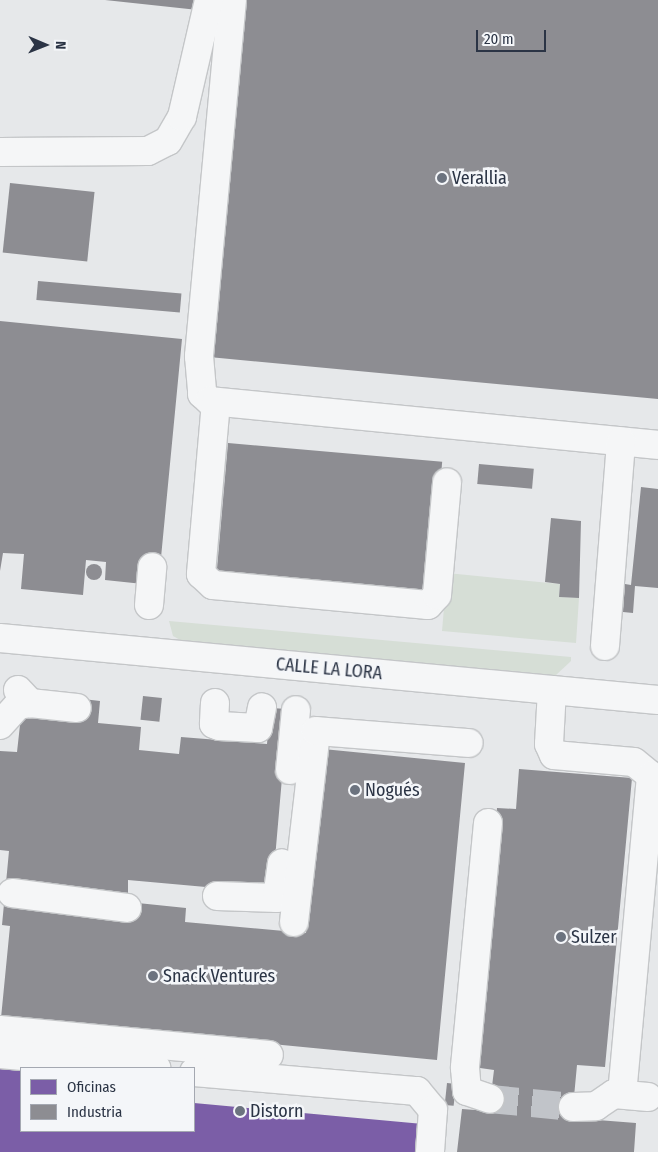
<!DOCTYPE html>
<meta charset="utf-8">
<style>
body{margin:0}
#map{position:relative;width:658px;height:1152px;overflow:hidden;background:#e6e8ea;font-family:"Fira Sans Condensed",sans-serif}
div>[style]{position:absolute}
.green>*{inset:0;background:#d6ded6}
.offices>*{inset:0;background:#7b5ea7}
.industry>*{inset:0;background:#8d8d92;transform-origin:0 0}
.round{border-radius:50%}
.minor-tunnel>*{height:28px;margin-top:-14px;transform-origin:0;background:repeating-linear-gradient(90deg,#c1c4c9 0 28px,transparent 0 42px)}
.roads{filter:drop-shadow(1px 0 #c4c6c8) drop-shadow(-1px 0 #c4c6c8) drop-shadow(0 1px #c4c6c8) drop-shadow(0 -1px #c4c6c8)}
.minor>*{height:28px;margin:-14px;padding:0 14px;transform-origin:14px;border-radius:14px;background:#f5f6f7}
.dots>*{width:14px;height:14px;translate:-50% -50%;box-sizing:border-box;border:2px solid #f4f6f9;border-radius:50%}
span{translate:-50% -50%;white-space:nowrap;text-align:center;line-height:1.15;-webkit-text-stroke:5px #f4f6f9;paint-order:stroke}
.poi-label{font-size:18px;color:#2b3445}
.left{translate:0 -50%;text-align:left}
.street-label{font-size:18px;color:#2b3445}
.legend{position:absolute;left:20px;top:1067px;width:175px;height:65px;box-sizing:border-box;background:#f4f6f9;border:1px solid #a4a8b1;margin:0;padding:6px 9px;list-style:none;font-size:15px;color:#2b3445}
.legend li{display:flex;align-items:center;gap:10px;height:25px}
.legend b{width:25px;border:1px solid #a4a8b1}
.north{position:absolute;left:20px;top:20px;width:50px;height:50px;-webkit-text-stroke:4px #f4f6f9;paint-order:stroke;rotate:91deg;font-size:14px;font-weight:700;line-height:20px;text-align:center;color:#2b3445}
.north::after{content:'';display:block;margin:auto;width:18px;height:22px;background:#2b3445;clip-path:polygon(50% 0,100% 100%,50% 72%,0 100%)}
.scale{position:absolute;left:476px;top:30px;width:70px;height:22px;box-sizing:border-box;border:2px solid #2b3445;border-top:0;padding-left:6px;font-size:15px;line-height:18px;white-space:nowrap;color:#2b3445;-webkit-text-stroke:4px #f4f6f9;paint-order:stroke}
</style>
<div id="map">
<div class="green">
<div style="clip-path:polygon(447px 573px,560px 584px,559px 597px,579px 598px,576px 643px,442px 631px)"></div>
<div style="clip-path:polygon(169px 621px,571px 657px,571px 661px,555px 676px,182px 641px,173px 636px)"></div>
</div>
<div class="offices">
<div style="clip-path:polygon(0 1068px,21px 1070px,21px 1131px,194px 1131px,194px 1103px,423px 1124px,421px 1152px,0 1152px)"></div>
</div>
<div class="industry">
<div style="clip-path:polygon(105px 0,199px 0,198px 10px)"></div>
<div style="clip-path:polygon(242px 0,658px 0,658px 399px,209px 357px)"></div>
<div style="left:10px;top:183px;width:85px;height:70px;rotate:6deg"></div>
<div style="left:38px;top:281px;width:144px;height:19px;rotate:5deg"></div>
<div style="clip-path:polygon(0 321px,182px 339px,160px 568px,143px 584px,105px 580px,106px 562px,86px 560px,83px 595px,21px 589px,24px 554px,3px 553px,0 571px)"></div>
<div style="left:228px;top:443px;width:215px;height:132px;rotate:5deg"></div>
<div style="left:479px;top:464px;width:55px;height:20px;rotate:5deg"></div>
<div style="clip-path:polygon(641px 487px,658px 489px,658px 588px,635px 586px,633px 613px,623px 612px,625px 584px,631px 585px)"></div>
<div style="clip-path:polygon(551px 518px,581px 521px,579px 598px,559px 597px,560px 584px,545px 582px)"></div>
<div class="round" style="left:86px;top:564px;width:16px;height:16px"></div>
<div style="left:143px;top:696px;width:19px;height:24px;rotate:6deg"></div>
<div style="clip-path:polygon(83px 699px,100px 701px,98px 723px,141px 727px,139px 750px,179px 754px,181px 737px,267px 744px,270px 708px,288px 709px,272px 893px,128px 880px,128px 902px,186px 908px,185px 922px,306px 933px,323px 749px,465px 763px,437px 1060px,1px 1018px,10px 926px,2px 925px,9px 851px,0 850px,0 751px,17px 752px,21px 716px,81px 722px)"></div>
<div style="clip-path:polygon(519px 769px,632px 778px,605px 1067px,577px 1065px,572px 1118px,636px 1123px,634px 1152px,457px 1152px,462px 1109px,489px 1111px,494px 1070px,473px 1067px,497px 808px,516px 809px)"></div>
<div style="left:447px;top:1083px;width:9px;height:22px;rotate:6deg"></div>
</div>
<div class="minor-tunnel">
<div style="left:490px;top:1099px;width:83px;rotate:5.5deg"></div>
</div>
<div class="roads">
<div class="minor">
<div style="left:232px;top:0;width:358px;rotate:95.3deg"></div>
<div style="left:199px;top:356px;width:38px;rotate:85deg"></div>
<div style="left:202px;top:394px;width:11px;rotate:41deg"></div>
<div style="left:210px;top:401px;width:450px;rotate:5.6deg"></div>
<div style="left:0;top:152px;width:148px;rotate:-0.4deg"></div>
<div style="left:148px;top:151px;width:22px;rotate:-27deg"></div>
<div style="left:168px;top:141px;width:28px;rotate:-60deg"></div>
<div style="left:182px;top:117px;width:120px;rotate:-77deg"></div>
<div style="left:216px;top:402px;width:173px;rotate:95deg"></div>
<div style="left:201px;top:574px;width:16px;rotate:43deg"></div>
<div style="left:213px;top:585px;width:216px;rotate:5.3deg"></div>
<div style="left:428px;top:605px;width:13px;rotate:-48deg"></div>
<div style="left:437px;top:595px;width:113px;rotate:-84.9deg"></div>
<div style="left:149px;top:605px;width:38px;rotate:-85deg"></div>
<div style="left:0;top:638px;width:661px;rotate:5.38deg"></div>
<div style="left:605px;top:646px;width:205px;rotate:-85.5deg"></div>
<div style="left:18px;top:690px;width:18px;rotate:47deg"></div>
<div style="left:30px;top:703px;width:47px;rotate:6.1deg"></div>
<div style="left:552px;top:690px;width:54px;rotate:93.2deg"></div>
<div style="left:549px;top:744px;width:12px;rotate:66deg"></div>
<div style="left:554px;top:755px;width:80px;rotate:5deg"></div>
<div style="left:634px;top:762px;width:22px;rotate:39deg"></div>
<div style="left:651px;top:776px;width:319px;rotate:95.2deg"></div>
<div style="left:215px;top:703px;width:21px;rotate:93deg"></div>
<div style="left:214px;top:724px;width:5px;rotate:22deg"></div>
<div style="left:219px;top:726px;width:39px;rotate:3deg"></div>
<div style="left:258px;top:728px;width:21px;rotate:-79deg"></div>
<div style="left:0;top:725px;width:27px;rotate:-48deg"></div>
<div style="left:18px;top:705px;width:12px;rotate:-9deg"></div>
<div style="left:290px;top:770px;width:60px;rotate:-84.3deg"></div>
<div style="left:488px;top:823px;width:246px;rotate:95.4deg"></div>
<div style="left:465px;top:1068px;width:23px;rotate:85deg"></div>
<div style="left:467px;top:1091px;width:24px;rotate:19deg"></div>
<div style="left:12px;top:893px;width:116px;rotate:7.4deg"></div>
<div style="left:217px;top:896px;width:60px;rotate:1.9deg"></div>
<div style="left:277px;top:898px;width:35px;rotate:-82deg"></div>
<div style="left:294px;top:922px;width:192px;rotate:-83.4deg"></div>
<div style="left:316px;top:731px;width:153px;rotate:4.5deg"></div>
<div style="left:0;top:1030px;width:270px;rotate:5.3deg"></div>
<div style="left:0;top:1054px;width:157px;rotate:5.1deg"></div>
<div style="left:194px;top:1072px;width:224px;rotate:4.9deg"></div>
<div style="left:417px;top:1091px;width:25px;rotate:50deg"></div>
<div style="left:433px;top:1110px;width:42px;rotate:94.1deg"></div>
<div style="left:573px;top:1107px;width:23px;rotate:-2deg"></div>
<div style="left:596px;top:1106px;width:22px;rotate:-34deg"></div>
<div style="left:614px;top:1094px;width:34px;rotate:5deg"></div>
</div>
</div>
<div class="dots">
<div style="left:442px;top:178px;background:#6c737f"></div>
<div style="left:355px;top:790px;background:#6c737f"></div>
<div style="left:561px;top:937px;background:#6c737f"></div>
<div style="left:153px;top:976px;background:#6c737f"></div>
<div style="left:240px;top:1111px;background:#6c737f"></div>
</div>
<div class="poi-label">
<span class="left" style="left:452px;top:178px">Verallia</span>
<span class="left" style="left:365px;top:790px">Nogués</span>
<span class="left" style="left:571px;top:937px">Sulzer</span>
<span class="left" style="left:163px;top:976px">Snack Ventures</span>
<span class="left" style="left:250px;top:1111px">Distorn</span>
</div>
<div class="street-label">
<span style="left:329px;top:669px;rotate:5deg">CALLE LA LORA</span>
</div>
<ul class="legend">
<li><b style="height:14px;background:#7b5ea7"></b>Oficinas</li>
<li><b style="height:14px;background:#8d8d92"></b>Industria</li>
</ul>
<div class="north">N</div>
<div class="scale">20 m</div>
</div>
